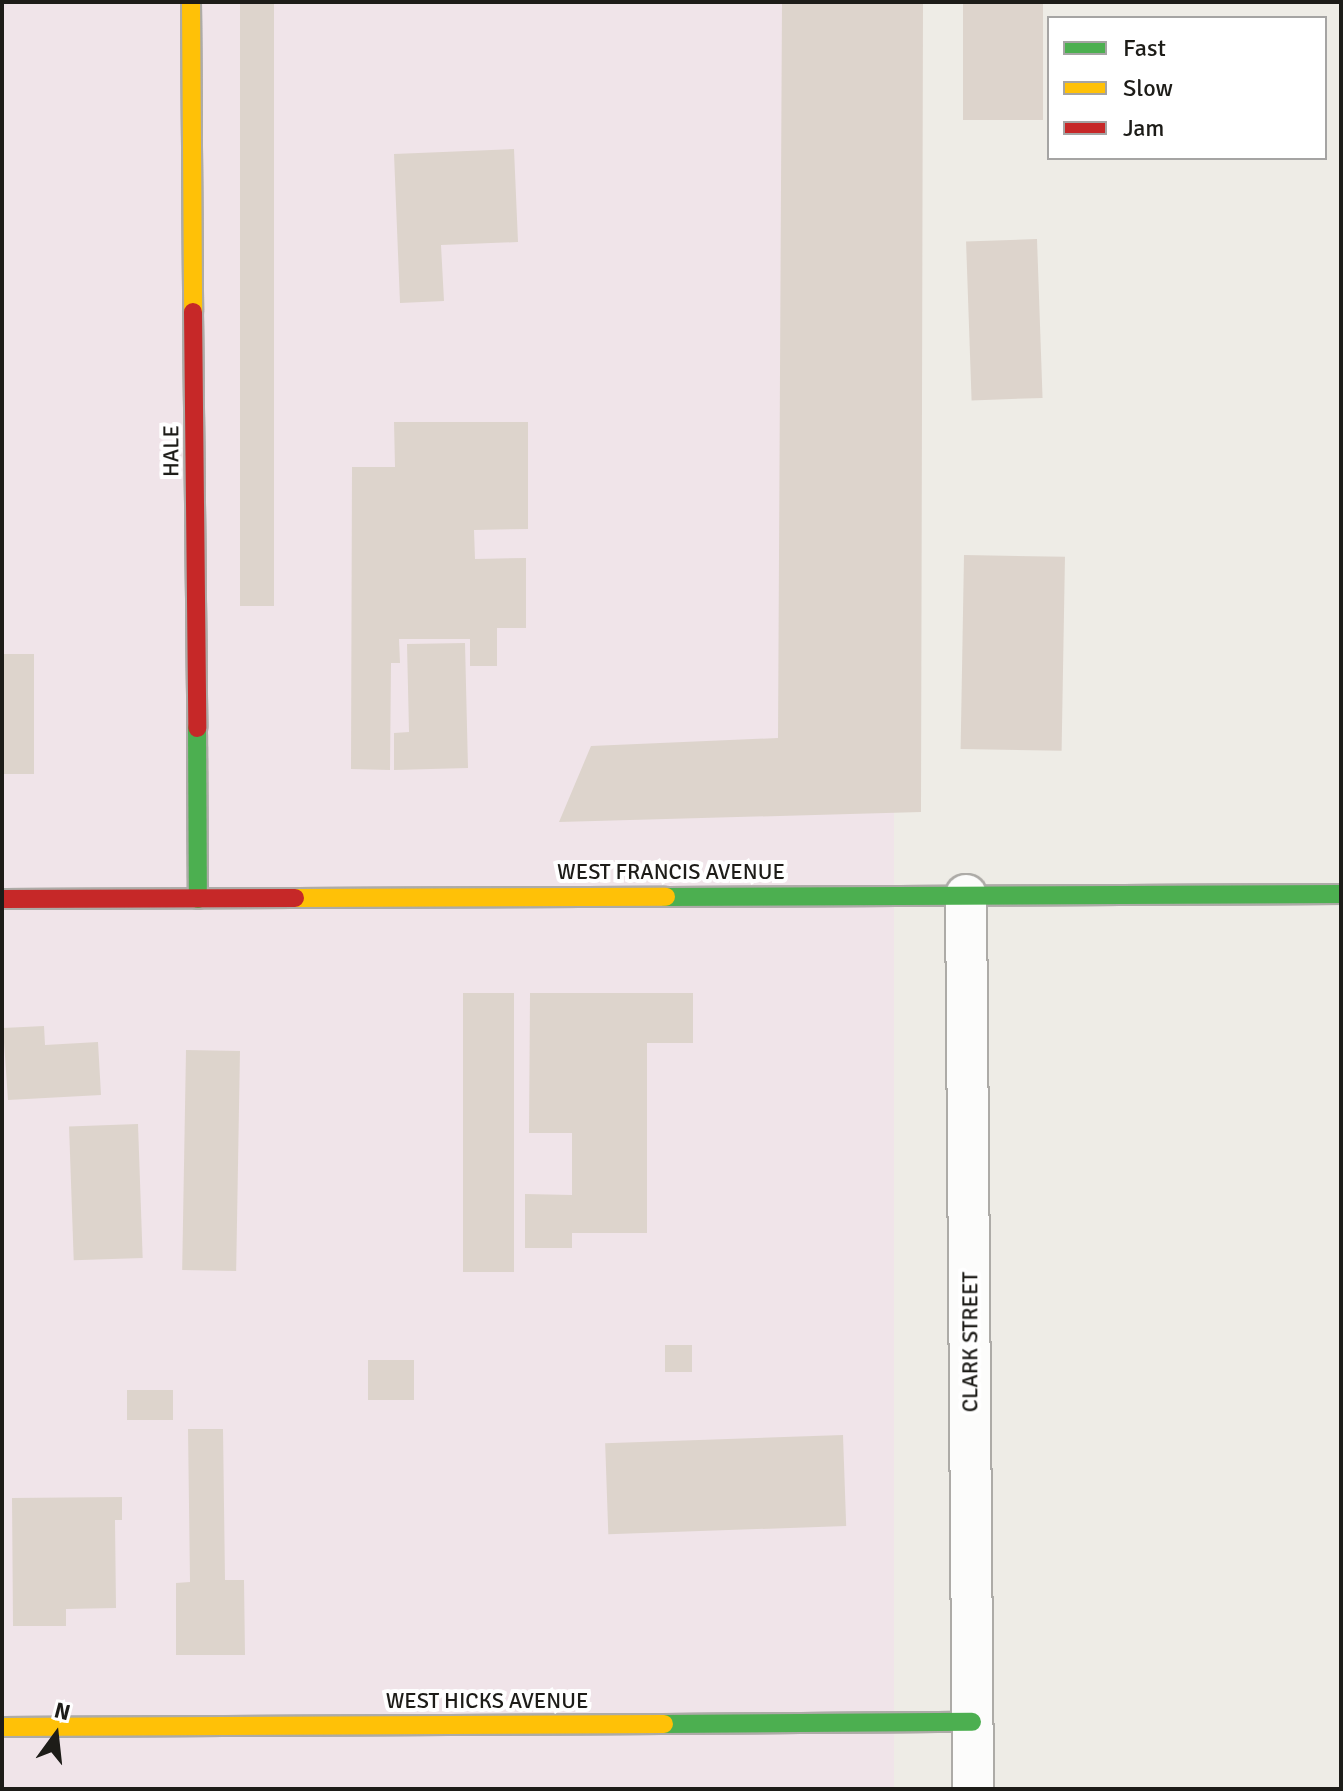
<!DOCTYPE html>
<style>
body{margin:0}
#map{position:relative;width:1343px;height:1791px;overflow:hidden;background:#eeece6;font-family:Signika,sans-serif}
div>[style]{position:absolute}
.industrial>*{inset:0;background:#f0e4e9;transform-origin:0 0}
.building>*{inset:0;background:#ddd4cc;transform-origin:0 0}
.roads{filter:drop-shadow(2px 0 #adaba7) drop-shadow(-2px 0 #adaba7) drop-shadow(0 2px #adaba7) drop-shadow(0 -2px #adaba7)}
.street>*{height:40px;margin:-20px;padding:0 20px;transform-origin:20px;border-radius:20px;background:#fcfcfb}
.fast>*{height:18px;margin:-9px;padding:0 9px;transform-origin:9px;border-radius:9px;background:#4caf50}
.slow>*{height:18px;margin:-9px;padding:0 9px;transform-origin:9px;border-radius:9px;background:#ffc107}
.jam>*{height:18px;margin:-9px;padding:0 9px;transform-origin:9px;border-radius:9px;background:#c62828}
span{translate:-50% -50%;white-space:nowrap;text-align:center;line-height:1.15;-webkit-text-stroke:8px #fff;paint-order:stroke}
.street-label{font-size:22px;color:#1d1c18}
.frame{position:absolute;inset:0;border:4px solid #1d1c18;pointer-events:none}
.legend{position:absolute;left:1047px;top:16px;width:280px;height:144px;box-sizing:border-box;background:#fff;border:2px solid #a5a4a3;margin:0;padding:10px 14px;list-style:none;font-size:24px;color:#1d1c18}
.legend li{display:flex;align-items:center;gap:16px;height:40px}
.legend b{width:40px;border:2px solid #a5a4a3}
.north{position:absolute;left:16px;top:1695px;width:80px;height:80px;-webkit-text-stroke:6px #fff;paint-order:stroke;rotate:15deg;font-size:22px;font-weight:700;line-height:32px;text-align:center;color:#1d1c18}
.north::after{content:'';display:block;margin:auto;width:28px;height:36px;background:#1d1c18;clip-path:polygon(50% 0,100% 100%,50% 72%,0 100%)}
</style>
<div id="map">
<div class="industrial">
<div style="left:2px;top:2px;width:892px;height:1787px"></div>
</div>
<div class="building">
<div style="left:240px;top:2px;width:34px;height:604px"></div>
<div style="clip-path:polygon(782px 2px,923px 2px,921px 812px,559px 822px,591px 746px,778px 738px)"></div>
<div style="left:963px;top:2px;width:80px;height:118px"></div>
<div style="clip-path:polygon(514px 149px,518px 242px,441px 245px,444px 301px,400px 303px,394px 154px)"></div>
<div style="left:1037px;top:239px;width:159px;height:71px;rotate:88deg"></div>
<div style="clip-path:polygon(394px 422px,528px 422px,528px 529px,474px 530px,475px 559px,526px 558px,526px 628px,497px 628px,497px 666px,470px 666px,470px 639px,399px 639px,400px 663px,391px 663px,390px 770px,351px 769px,352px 467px,395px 467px)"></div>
<div style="left:964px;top:555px;width:101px;height:194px;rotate:1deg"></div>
<div style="clip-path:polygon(465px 643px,468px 768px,394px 770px,394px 733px,409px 732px,407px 644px)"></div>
<div style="left:2px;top:654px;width:32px;height:120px"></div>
<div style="left:463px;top:993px;width:51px;height:279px"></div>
<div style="clip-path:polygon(530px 993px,693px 993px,693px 1043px,647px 1043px,647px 1233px,572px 1233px,572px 1248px,525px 1248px,525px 1194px,572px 1195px,572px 1133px,529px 1133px)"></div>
<div style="clip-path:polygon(44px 1026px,45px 1045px,98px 1042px,101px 1095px,8px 1100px,3px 1028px)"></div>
<div style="left:186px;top:1050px;width:54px;height:220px;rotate:1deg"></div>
<div style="left:138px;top:1124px;width:134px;height:69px;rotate:88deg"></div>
<div style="left:665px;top:1345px;width:27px;height:27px"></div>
<div style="left:368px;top:1360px;width:46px;height:40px"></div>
<div style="left:127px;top:1390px;width:46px;height:30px"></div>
<div style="clip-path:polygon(188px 1429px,223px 1429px,225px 1580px,244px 1580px,245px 1655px,176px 1655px,176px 1583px,190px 1582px)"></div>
<div style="left:843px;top:1435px;width:91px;height:238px;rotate:88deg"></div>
<div style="clip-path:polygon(122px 1497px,122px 1520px,115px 1520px,116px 1608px,66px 1609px,66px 1626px,13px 1626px,12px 1498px)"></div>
</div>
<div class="roads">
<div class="street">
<div style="left:966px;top:895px;width:894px;rotate:89.55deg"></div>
</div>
<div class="fast">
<div style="left:197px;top:728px;width:171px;rotate:89.7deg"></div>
<div style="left:666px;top:897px;width:675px;rotate:-0.25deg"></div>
<div style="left:664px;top:1724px;width:308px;rotate:-0.4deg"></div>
</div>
<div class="slow">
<div style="left:191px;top:2px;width:310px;rotate:89.6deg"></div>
<div style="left:295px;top:898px;width:371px;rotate:-0.2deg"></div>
<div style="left:2px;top:1727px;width:662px;rotate:-0.26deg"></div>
</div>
<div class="jam">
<div style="left:193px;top:312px;width:416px;rotate:89.4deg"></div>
<div style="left:2px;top:899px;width:293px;rotate:-0.2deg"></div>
</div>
</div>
<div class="street-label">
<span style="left:171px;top:451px;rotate:-90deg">HALE</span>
<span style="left:671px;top:872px">WEST FRANCIS AVENUE</span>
<span style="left:970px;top:1342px;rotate:-90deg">CLARK STREET</span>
<span style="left:487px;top:1701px">WEST HICKS AVENUE</span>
</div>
<div class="frame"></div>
<ul class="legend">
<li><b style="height:10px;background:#4caf50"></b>Fast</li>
<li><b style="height:10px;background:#ffc107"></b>Slow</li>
<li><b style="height:10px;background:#c62828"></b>Jam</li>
</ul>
<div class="north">N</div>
</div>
